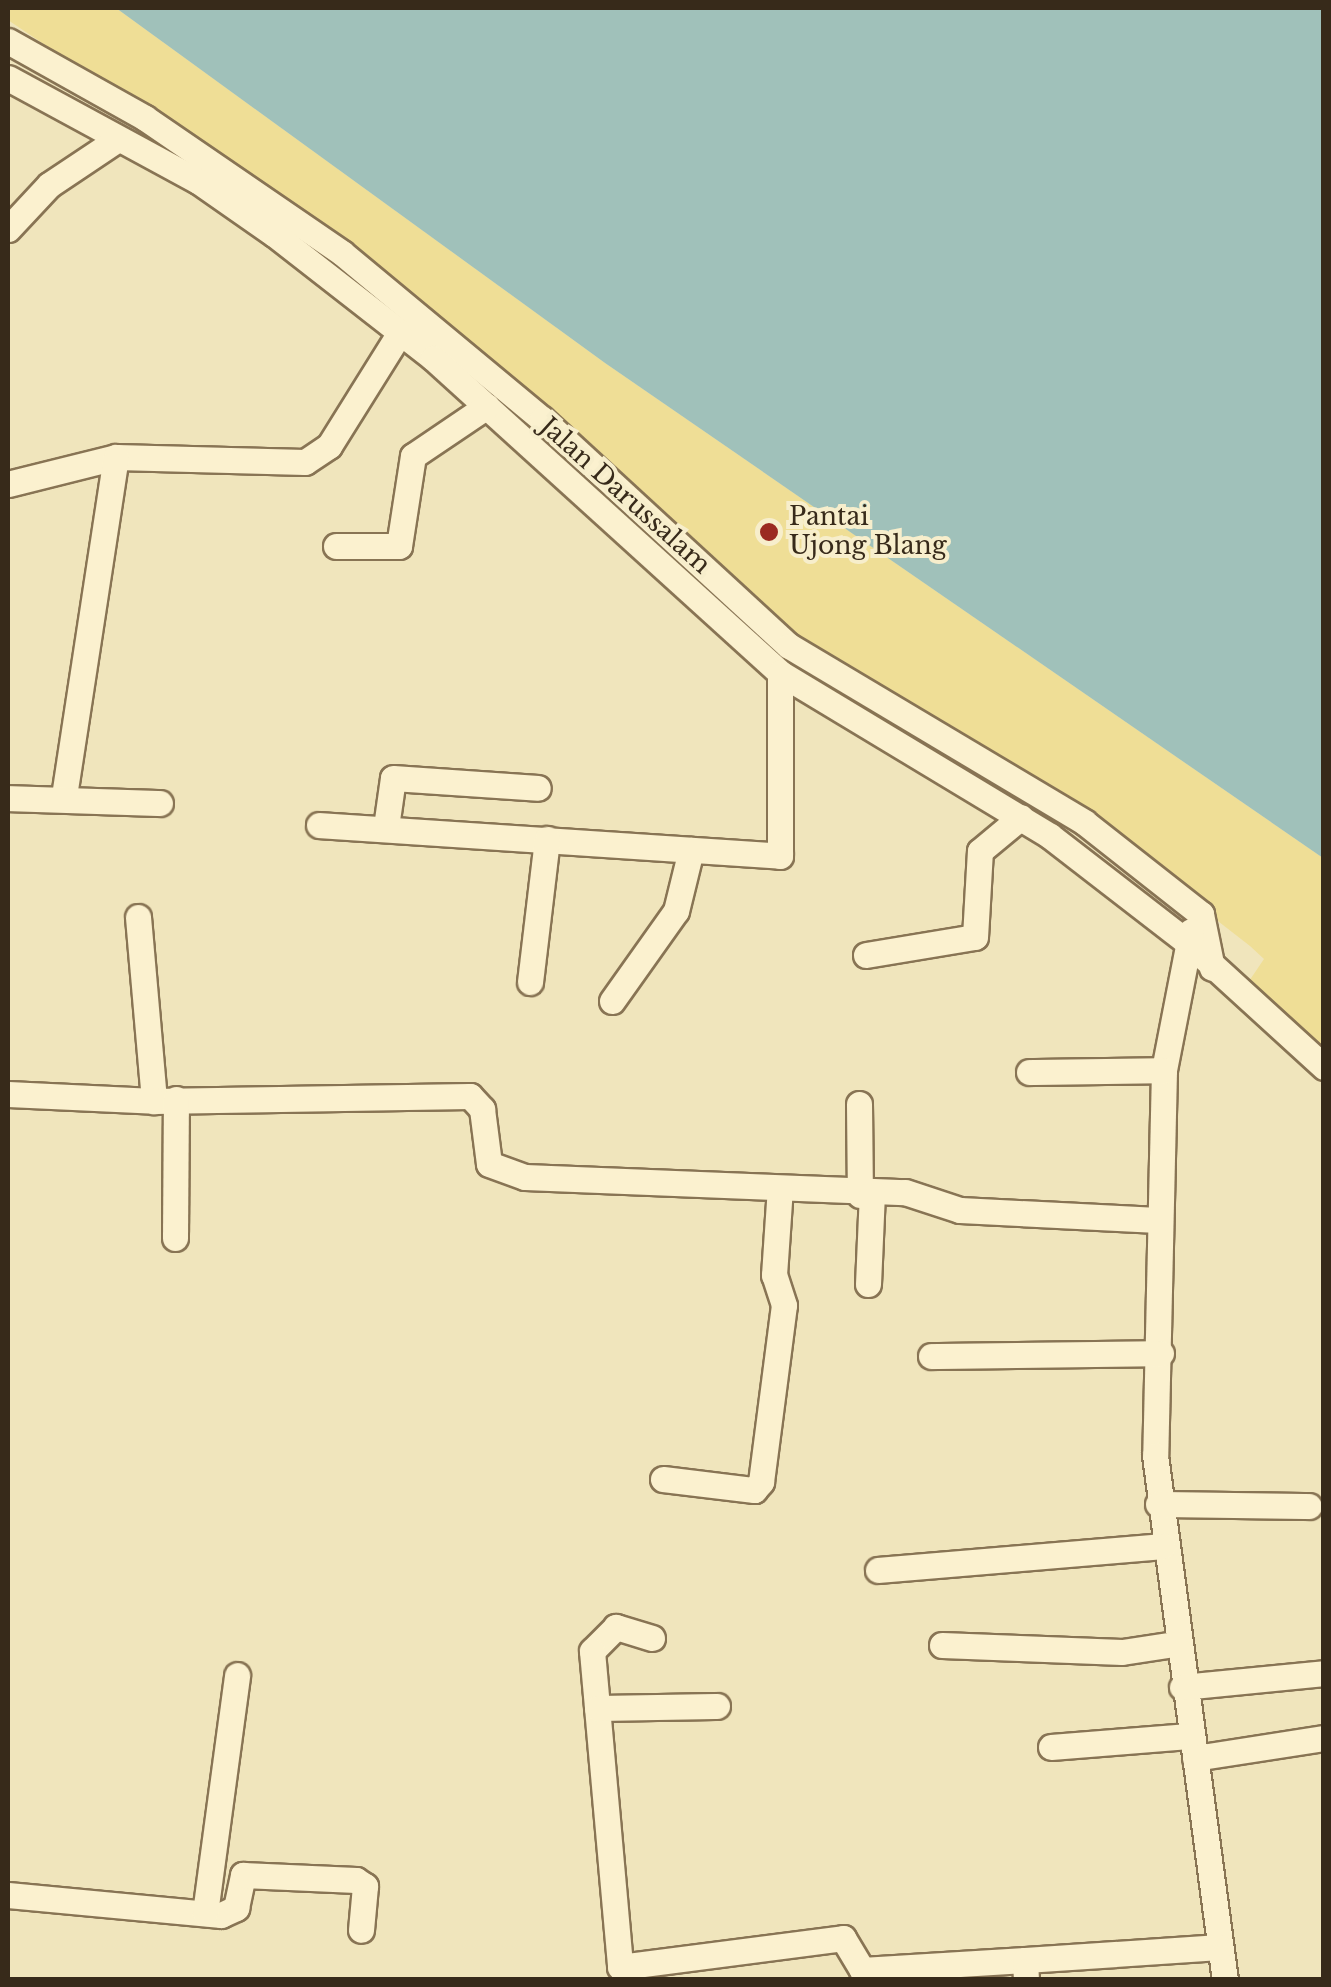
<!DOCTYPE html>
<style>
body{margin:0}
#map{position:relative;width:1331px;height:1987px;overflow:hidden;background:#f0e5bc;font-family:"Libre Baskerville",serif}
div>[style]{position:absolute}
.sand>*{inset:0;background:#efde96}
.water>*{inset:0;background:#a0c1ba}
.roads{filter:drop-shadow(2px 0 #887454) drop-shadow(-2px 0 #887454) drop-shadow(0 2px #887454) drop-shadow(0 -2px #887454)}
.minor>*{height:25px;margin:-12.5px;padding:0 12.5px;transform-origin:12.5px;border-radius:12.5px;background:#fbf1cf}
.dots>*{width:28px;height:28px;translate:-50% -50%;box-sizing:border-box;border:5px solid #f7eecc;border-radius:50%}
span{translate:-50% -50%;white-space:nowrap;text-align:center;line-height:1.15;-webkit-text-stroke:8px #f7eecc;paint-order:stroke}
.street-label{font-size:25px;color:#372a1a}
.poi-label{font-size:25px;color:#372a1a}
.left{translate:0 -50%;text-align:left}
.frame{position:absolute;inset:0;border:10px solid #372a1a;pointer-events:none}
</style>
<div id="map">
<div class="sand">
<div style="clip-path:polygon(8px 8px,116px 8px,605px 363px,1323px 858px,1323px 1063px,1243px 990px,1264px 959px,1250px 946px,1124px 848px,796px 634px,319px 229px,8px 20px)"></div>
</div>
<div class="water">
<div style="clip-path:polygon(116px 8px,1323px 8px,1323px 858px,605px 363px)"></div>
</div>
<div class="roads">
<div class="minor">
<div style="left:8px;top:41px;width:157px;rotate:29.3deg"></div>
<div style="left:145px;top:118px;width:239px;rotate:34.4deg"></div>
<div style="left:342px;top:253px;width:260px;rotate:39.7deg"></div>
<div style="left:542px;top:419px;width:335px;rotate:42.6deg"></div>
<div style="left:789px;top:646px;width:344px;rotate:30.8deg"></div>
<div style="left:1084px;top:822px;width:149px;rotate:38.2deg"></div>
<div style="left:1201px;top:914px;width:55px;rotate:78.5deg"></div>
<div style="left:8px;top:78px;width:216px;rotate:28.5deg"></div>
<div style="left:198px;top:181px;width:93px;rotate:34.9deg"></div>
<div style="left:274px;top:234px;width:202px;rotate:37.9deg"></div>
<div style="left:433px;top:358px;width:469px;rotate:42.2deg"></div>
<div style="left:780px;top:673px;width:315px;rotate:31.1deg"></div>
<div style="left:1050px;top:836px;width:172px;rotate:37.7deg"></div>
<div style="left:1186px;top:941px;width:187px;rotate:42.4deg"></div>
<div style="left:8px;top:229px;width:60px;rotate:-47deg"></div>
<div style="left:49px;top:185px;width:83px;rotate:-33.7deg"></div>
<div style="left:8px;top:484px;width:111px;rotate:-14deg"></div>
<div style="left:116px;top:457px;width:189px;rotate:1.5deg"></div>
<div style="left:305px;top:462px;width:29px;rotate:-34deg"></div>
<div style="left:329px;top:446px;width:132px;rotate:-58deg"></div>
<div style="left:336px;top:546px;width:63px"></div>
<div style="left:399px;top:546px;width:91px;rotate:-81.2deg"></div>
<div style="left:413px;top:456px;width:89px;rotate:-34deg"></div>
<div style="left:64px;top:796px;width:343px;rotate:-81.3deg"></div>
<div style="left:8px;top:798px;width:152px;rotate:1.9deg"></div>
<div style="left:319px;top:825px;width:462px;rotate:3.8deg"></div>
<div style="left:780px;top:856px;width:183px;rotate:-90deg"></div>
<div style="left:386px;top:827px;width:49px;rotate:-81.9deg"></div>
<div style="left:393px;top:778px;width:145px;rotate:3.9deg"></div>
<div style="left:138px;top:917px;width:185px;rotate:85deg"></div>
<div style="left:154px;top:1101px;width:316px;rotate:-0.9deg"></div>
<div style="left:470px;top:1096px;width:18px;rotate:47deg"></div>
<div style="left:482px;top:1109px;width:55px;rotate:82.7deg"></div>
<div style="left:489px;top:1164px;width:38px;rotate:20deg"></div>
<div style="left:525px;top:1177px;width:380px;rotate:2.3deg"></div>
<div style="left:905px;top:1192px;width:58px;rotate:18.1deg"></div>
<div style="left:960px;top:1210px;width:198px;rotate:2.9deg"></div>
<div style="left:1191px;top:931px;width:142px;rotate:101deg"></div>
<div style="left:1164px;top:1070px;width:385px;rotate:91.3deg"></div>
<div style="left:1155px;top:1455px;width:530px;rotate:82.41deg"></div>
<div style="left:866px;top:955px;width:110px;rotate:-9.4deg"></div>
<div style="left:975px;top:937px;width:86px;rotate:-86.7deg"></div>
<div style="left:980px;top:851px;width:53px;rotate:-39.7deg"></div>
<div style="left:530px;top:982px;width:144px;rotate:-83.2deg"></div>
<div style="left:612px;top:1001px;width:110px;rotate:-54.6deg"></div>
<div style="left:676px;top:911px;width:63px;rotate:-76.2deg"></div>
<div style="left:1029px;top:1072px;width:135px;rotate:-0.8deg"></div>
<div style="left:8px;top:1094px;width:146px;rotate:2.7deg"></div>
<div style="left:859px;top:1104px;width:91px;rotate:89.4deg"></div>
<div style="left:175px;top:1238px;width:139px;rotate:-89.6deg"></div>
<div style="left:868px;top:1284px;width:91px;rotate:-87.5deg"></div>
<div style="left:931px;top:1356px;width:230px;rotate:-0.7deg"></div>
<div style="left:663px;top:1479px;width:92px;rotate:6.9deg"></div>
<div style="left:754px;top:1490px;width:11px;rotate:-49deg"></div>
<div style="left:761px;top:1482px;width:178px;rotate:-82.6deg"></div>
<div style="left:784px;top:1305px;width:32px;rotate:-108deg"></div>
<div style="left:774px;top:1275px;width:87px;rotate:-86.1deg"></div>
<div style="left:1158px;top:1504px;width:151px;rotate:0.8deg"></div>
<div style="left:878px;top:1570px;width:286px;rotate:-4.8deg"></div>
<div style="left:652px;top:1638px;width:38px;rotate:-163deg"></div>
<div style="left:616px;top:1627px;width:34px;rotate:135deg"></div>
<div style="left:592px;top:1651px;width:317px;rotate:84.9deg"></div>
<div style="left:620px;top:1967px;width:225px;rotate:-7.4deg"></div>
<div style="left:843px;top:1938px;width:37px;rotate:59deg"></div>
<div style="left:862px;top:1970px;width:163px;rotate:-3.5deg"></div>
<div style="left:942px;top:1645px;width:180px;rotate:2.2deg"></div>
<div style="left:1122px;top:1652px;width:53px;rotate:-8.7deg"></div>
<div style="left:1182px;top:1687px;width:143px;rotate:-5.6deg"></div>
<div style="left:597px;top:1708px;width:120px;rotate:-1deg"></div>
<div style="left:1051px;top:1747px;width:138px;rotate:-4.6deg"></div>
<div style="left:1195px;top:1758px;width:131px;rotate:-8.8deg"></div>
<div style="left:8px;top:1895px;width:214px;rotate:5.4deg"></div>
<div style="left:221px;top:1915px;width:17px;rotate:-25deg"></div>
<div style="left:236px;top:1908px;width:34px;rotate:-78deg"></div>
<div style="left:243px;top:1875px;width:113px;rotate:2.5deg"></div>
<div style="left:356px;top:1880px;width:11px;rotate:34deg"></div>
<div style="left:365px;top:1886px;width:44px;rotate:95.2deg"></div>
<div style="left:205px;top:1913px;width:240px;rotate:-82.3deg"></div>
<div style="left:1026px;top:1980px;width:20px;rotate:-93deg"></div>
<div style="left:1025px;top:1960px;width:195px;rotate:-3.8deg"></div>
</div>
</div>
<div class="dots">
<div style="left:769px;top:532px;background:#9b2a21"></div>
</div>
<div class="street-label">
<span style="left:625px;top:496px;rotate:42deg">Jalan Darussalam</span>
</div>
<div class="poi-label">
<span class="left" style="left:789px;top:532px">Pantai<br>Ujong Blang</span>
</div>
<div class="frame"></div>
</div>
